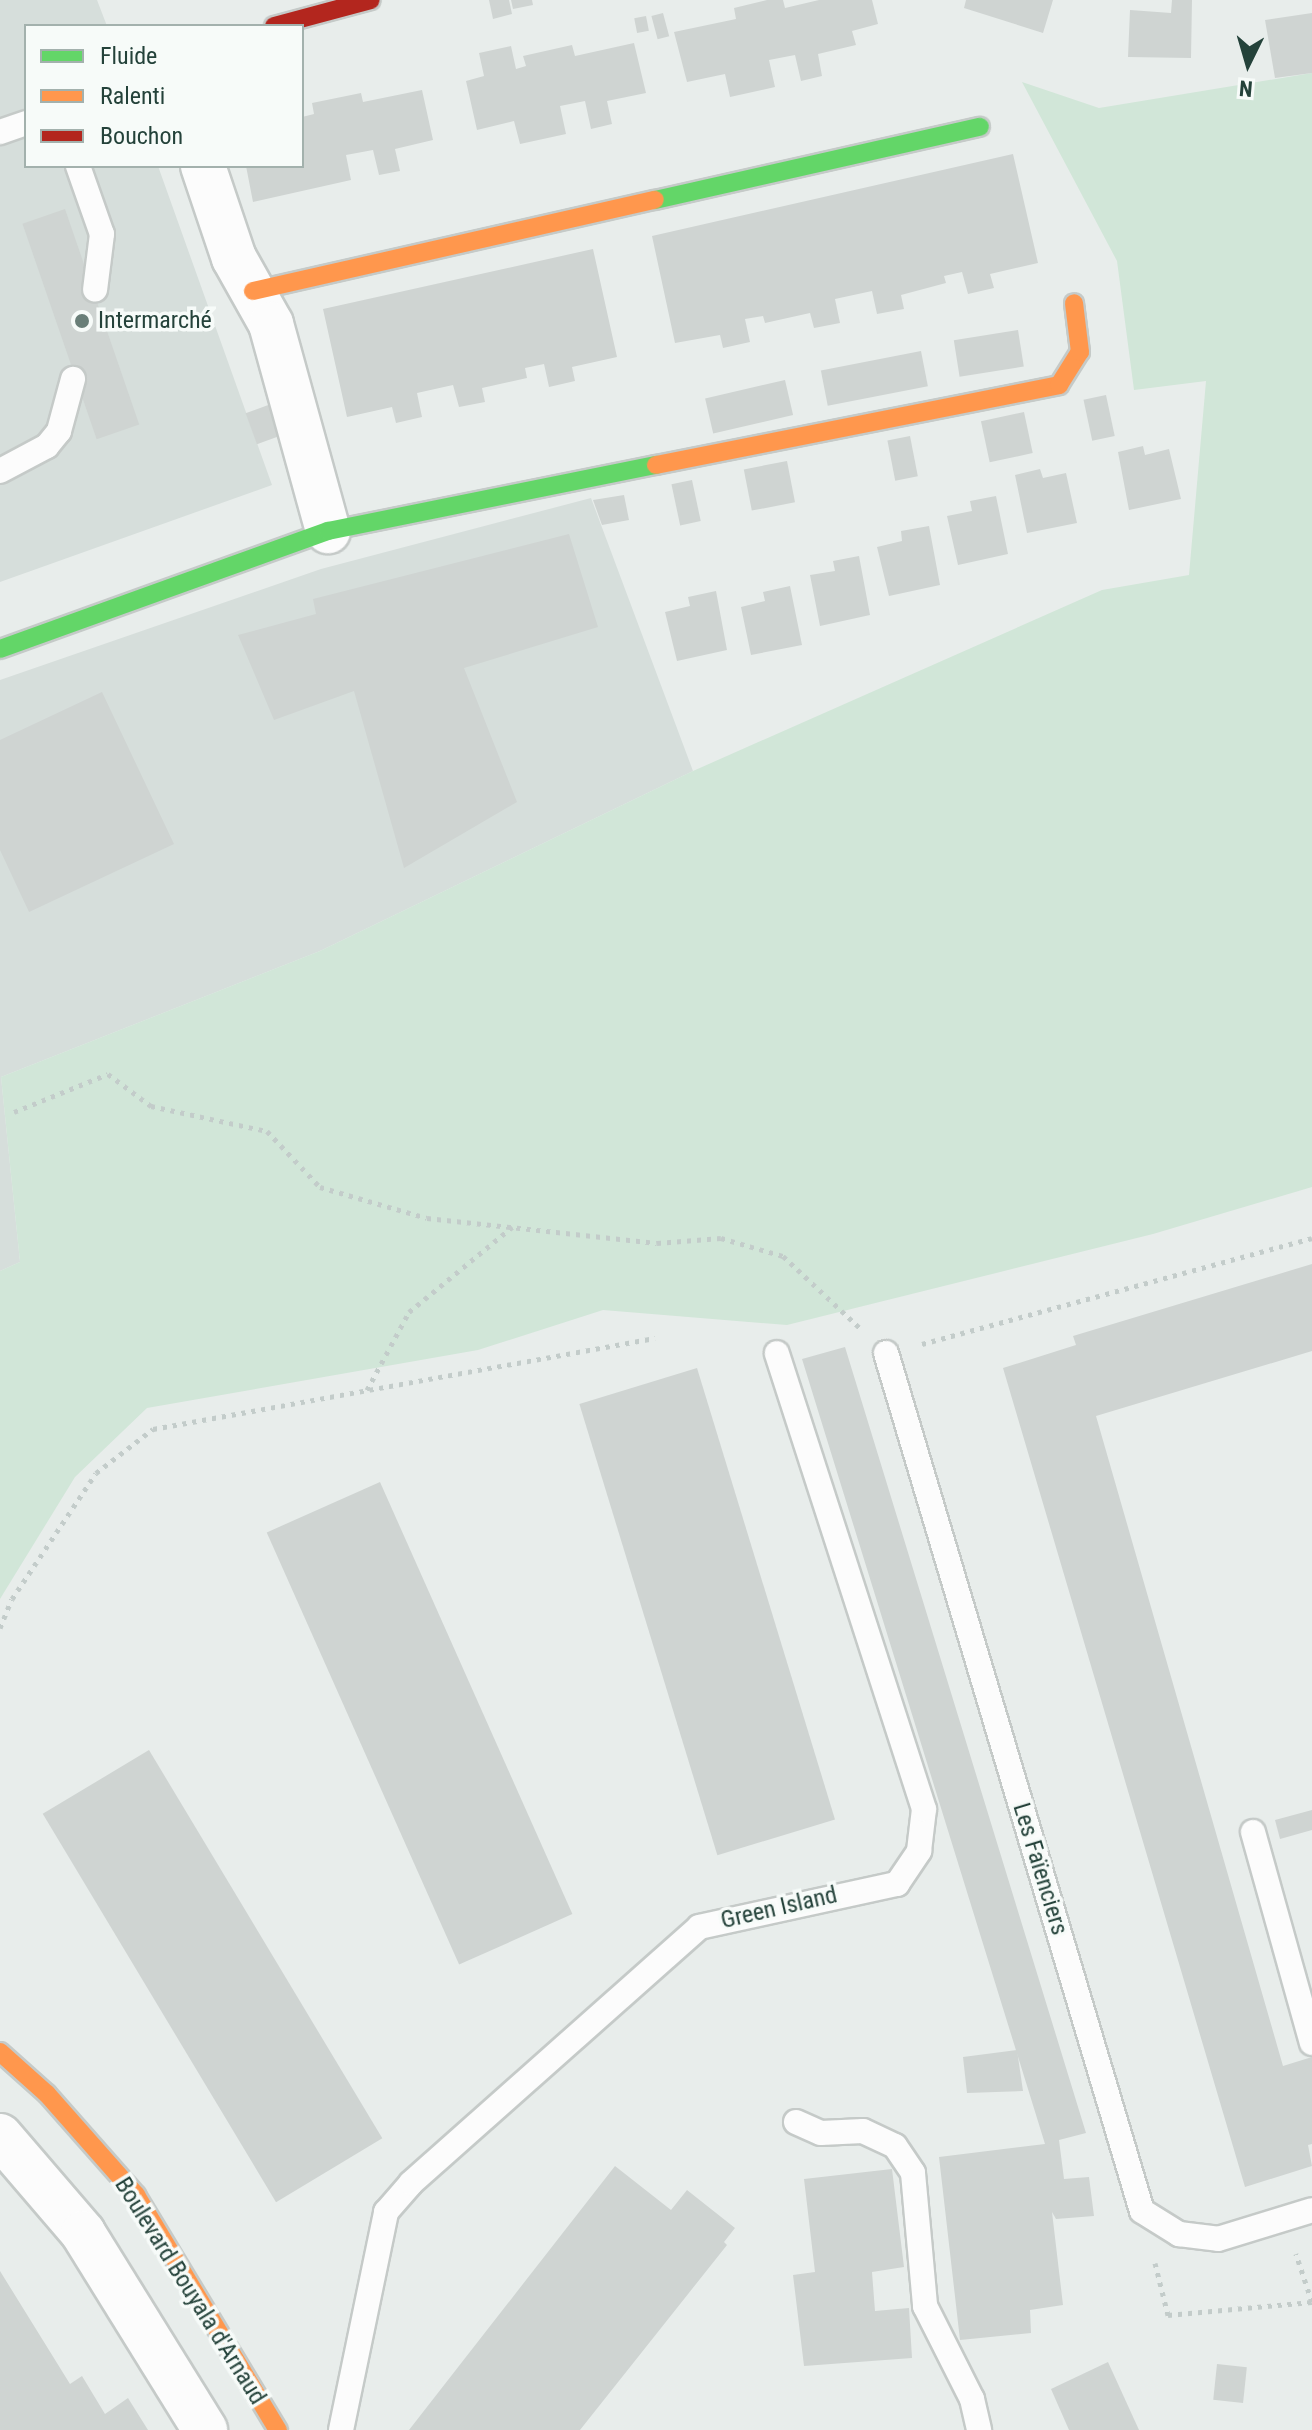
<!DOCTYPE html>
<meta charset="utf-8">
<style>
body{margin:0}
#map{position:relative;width:1312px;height:2430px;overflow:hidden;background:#e8edeb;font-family:"Roboto Condensed",sans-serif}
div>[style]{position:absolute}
.built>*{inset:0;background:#d6dedb}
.green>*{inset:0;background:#d1e6d8}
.building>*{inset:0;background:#cfd4d2;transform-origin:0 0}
.path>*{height:5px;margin-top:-2.5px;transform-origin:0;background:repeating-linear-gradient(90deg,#c3ccca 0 4px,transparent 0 10px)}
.roads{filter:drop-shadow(2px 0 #c5cac8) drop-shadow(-2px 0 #c5cac8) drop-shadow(0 2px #c5cac8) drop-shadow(0 -2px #c5cac8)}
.lane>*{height:24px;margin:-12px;padding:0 12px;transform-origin:12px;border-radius:12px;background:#fcfcfc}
.street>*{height:44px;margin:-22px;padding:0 22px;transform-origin:22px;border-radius:22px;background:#fcfcfc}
.fast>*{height:18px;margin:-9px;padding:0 9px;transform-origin:9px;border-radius:9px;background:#63d668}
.slow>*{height:18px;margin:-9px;padding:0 9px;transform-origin:9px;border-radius:9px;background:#ff974d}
.jam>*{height:18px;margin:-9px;padding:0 9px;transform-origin:9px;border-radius:9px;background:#b3261e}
.dots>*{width:22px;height:22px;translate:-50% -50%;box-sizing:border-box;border:4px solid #f7fbf9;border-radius:50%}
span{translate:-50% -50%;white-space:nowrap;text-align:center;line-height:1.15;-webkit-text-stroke:7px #f7fbf9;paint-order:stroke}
.poi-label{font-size:24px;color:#24423a}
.left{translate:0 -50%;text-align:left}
.street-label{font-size:24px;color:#24423a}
.legend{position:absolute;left:24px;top:24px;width:280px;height:144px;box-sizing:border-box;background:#f7fbf9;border:2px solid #a3b1ad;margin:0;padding:10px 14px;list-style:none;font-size:24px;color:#24423a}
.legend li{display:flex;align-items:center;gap:16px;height:40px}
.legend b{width:40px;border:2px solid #a3b1ad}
.north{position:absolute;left:1208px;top:24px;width:80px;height:80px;-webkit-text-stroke:6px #f7fbf9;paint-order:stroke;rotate:185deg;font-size:22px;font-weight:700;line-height:32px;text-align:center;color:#24423a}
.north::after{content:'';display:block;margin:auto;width:28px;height:36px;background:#24423a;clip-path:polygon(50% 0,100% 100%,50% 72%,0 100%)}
</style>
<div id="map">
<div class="built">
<div style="clip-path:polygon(0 0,97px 0,107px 26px,26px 26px,26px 166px,158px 166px,272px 485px,0 582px)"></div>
<div style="clip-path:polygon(591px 498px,693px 771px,320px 951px,1px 1077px,20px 1262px,0 1271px,0 680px,321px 569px)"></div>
</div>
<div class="green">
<div style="clip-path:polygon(1312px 73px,1312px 1187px,1153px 1234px,787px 1325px,603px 1310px,478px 1350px,147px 1408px,75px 1477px,0 1599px,0 1271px,20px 1262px,1px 1077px,320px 951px,693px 771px,1102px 590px,1189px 575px,1206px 381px,1134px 390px,1117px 261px,1022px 82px,1099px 108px)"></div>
</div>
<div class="building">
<div style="clip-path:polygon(489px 0,509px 0,512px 14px,493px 19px)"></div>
<div style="clip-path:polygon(511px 0,532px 0,533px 5px,513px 9px)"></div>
<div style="clip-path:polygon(767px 0,783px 0,785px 8px,819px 0,872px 0,878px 24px,852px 31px,856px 45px,818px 54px,822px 76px,801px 81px,795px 55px,769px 60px,775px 87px,730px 97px,725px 74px,687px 82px,674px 32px,736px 19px,734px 8px)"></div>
<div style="clip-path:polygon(966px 0,1053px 0,1043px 33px,964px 8px)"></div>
<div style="clip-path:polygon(1172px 0,1192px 0,1191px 58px,1128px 57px,1130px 10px,1171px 13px)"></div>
<div style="left:663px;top:13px;width:24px;height:12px;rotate:75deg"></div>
<div style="clip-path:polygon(1312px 13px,1312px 73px,1275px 78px,1265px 20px)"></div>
<div style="left:646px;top:16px;width:15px;height:12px;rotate:79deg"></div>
<div style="clip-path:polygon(634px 43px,646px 93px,607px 101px,612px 124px,591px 129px,585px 101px,560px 106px,566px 134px,520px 144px,514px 121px,477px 130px,466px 81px,484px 76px,479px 53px,511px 46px,516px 69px,526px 66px,523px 56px,572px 45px,575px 56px)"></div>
<div style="clip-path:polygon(422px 90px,433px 140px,395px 149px,400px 171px,379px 175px,373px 150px,346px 155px,351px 180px,253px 202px,246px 166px,302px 166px,302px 117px,314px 114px,312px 103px,361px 93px,363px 102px)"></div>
<div style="clip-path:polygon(1013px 154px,1038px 263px,990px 274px,994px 288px,968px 294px,962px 272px,944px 276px,946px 283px,901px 295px,904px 309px,877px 314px,872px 291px,835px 299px,840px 323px,814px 328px,810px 313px,765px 323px,763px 316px,745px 319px,750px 342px,723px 348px,720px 335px,675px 343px,652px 236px)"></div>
<div style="left:65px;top:209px;width:228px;height:45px;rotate:71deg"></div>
<div style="clip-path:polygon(593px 249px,617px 357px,572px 367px,575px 381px,549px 387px,544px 364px,525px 368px,527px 378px,482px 388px,485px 402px,459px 407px,453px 385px,417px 393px,422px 417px,396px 423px,392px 407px,347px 417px,323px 309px)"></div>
<div style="left:1018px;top:330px;width:37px;height:65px;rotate:81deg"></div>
<div style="left:921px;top:351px;width:36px;height:102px;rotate:79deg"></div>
<div style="left:785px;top:380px;width:36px;height:82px;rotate:77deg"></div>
<div style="left:1106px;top:395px;width:42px;height:23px;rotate:78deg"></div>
<div style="left:271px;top:404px;width:33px;height:27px;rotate:70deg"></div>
<div style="left:1024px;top:412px;width:42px;height:44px;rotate:78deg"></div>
<div style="left:910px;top:436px;width:41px;height:23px;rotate:79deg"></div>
<div style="clip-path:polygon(1143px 446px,1145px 455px,1169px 449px,1181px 499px,1129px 510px,1118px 452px)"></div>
<div style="left:787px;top:461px;width:42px;height:44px;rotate:79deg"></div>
<div style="clip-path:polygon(1040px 469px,1043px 478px,1066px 473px,1077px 523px,1027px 533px,1015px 475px)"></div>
<div style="left:692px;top:480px;width:42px;height:21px;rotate:78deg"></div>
<div style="clip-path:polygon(624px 495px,629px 520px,602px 525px,593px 500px)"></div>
<div style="clip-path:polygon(996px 496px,1008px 554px,958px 565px,947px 516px,972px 511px,970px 501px)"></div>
<div style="clip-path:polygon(929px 526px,940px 585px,889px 596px,877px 547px,902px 541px,901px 531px)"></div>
<div style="clip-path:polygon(569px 534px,598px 627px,464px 668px,517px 802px,404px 868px,354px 691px,274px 720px,238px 635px,316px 614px,313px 599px)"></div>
<div style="clip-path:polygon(859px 556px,870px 615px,820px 626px,810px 575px,835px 571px,833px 561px)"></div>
<div style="clip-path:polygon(790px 586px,802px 645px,751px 655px,741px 607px,765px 601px,763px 592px)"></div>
<div style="clip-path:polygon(716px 591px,727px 650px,677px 661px,665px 612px,690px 606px,688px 597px)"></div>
<div style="clip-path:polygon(102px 692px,174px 844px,29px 912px,0 850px,0 740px)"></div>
<div style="clip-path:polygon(1312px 1264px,1312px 1351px,1096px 1416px,1283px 2066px,1312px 2057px,1312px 2144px,1308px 2145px,1312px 2166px,1245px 2187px,1003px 1368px,1076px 1345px,1073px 1336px)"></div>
<div style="clip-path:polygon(845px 1347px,1086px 2133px,1059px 2140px,1064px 2179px,1089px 2177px,1094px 2216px,1056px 2219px,1052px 2212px,1063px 2305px,1030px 2310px,1031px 2333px,960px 2340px,939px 2157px,1045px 2144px,802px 1359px)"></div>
<div style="left:697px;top:1368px;width:472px;height:123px;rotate:73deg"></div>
<div style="left:380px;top:1482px;width:473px;height:124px;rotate:66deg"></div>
<div style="left:149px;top:1750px;width:453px;height:124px;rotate:59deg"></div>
<div style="clip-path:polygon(1312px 1810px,1312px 1830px,1280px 1839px,1275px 1820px)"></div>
<div style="clip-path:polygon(1017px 2050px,1023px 2091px,967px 2093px,963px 2057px)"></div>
<div style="clip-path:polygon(615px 2166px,671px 2210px,687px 2190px,735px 2228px,724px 2242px,727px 2245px,580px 2430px,409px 2430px)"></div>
<div style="clip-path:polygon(892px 2169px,904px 2267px,872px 2272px,875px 2311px,909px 2308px,912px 2358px,804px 2366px,793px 2275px,815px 2272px,804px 2179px)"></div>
<div style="clip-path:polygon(0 2271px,70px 2384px,82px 2376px,105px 2414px,128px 2398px,148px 2430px,0 2430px)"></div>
<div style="clip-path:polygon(1108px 2362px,1139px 2430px,1069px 2430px,1051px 2389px)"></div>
<div style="left:1217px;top:2364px;width:30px;height:36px;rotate:6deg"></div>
</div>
<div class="path">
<div style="left:14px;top:1112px;width:101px;rotate:-22deg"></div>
<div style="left:108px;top:1074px;width:54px;rotate:36.7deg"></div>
<div style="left:151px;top:1106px;width:119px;rotate:12.2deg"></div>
<div style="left:267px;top:1131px;width:77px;rotate:46.6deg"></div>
<div style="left:320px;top:1187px;width:111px;rotate:16.2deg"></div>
<div style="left:427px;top:1218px;width:231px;rotate:6.2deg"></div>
<div style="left:657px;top:1243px;width:64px;rotate:-4.5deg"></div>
<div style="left:721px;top:1238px;width:65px;rotate:16.2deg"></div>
<div style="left:783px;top:1256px;width:105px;rotate:43.1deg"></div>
<div style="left:922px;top:1344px;width:404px;rotate:-15.2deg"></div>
<div style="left:367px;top:1390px;width:89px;rotate:-61.7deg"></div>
<div style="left:409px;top:1312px;width:134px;rotate:-39.5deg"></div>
<div style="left:0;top:1628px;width:31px;rotate:-68deg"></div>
<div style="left:12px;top:1599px;width:151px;rotate:-56.3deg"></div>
<div style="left:96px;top:1473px;width:72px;rotate:-37.7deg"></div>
<div style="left:153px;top:1429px;width:510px;rotate:-10.27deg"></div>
<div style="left:1155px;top:2263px;width:54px;rotate:76deg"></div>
<div style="left:1168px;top:2315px;width:145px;rotate:-5.2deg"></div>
<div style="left:1312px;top:2302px;width:51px;rotate:-108.4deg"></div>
</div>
<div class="roads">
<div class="lane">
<div style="left:0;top:132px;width:28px;rotate:-19deg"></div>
<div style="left:78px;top:166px;width:72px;rotate:70.6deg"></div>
<div style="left:102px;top:234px;width:56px;rotate:97.1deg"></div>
<div style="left:0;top:471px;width:53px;rotate:-28deg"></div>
<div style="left:47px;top:446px;width:19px;rotate:-51deg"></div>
<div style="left:59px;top:431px;width:54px;rotate:-74.9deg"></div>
<div style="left:886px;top:1353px;width:895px;rotate:73.39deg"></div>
<div style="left:1142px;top:2211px;width:44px;rotate:31.9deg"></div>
<div style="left:1179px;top:2234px;width:39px;rotate:7deg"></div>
<div style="left:1218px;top:2239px;width:98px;rotate:-17.1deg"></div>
<div style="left:1253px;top:1832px;width:219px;rotate:74.4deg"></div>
<div style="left:796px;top:2122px;width:27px;rotate:24deg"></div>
<div style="left:821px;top:2133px;width:42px;rotate:-2.7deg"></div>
<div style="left:863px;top:2131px;width:35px;rotate:25deg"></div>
<div style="left:895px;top:2146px;width:32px;rotate:56deg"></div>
<div style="left:913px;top:2173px;width:134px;rotate:84.8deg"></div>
<div style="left:925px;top:2306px;width:104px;rotate:63.2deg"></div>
<div style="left:972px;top:2399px;width:32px;rotate:77deg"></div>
<div style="left:341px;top:2430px;width:223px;rotate:-78.3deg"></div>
<div style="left:386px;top:2212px;width:38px;rotate:-49deg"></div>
<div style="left:411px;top:2183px;width:385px;rotate:-41.6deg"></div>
<div style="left:699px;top:1927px;width:203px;rotate:-12.3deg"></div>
<div style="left:897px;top:1884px;width:40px;rotate:-56deg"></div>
<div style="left:919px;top:1851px;width:42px;rotate:-83.2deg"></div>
<div style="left:924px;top:1809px;width:479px;rotate:-107.9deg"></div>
</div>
<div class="street">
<div style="left:203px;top:166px;width:97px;rotate:71.4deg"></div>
<div style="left:234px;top:258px;width:76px;rotate:60.7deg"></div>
<div style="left:271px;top:324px;width:215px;rotate:74.6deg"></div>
<div style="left:0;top:2136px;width:128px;rotate:49.4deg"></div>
<div style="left:83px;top:2233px;width:232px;rotate:58.2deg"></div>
</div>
<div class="fast">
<div style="left:655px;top:200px;width:333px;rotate:-12.7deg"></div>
<div style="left:0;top:649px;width:349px;rotate:-19.8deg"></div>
<div style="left:328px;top:531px;width:335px;rotate:-11.4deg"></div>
</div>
<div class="slow">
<div style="left:253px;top:291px;width:412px;rotate:-12.8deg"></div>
<div style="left:656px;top:465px;width:411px;rotate:-11.2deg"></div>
<div style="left:1059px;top:385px;width:39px;rotate:-58deg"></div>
<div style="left:1080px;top:352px;width:49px;rotate:-97deg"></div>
<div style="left:0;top:2052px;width:63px;rotate:41.8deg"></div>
<div style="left:47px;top:2094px;width:135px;rotate:48.6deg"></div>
<div style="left:136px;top:2195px;width:275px;rotate:58.9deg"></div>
</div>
<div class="jam">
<div style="left:274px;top:26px;width:100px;rotate:-15deg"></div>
</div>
</div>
<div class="dots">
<div style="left:82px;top:321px;background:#697e78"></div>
</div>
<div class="poi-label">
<span class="left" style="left:98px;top:321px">Intermarché</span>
</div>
<div class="street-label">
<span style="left:1040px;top:1869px;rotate:73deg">Les Faïenciers</span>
<span style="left:779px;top:1908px;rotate:-13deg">Green Island</span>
<span style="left:190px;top:2291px;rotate:58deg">Boulevard Bouyala d'Arnaud</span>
</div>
<ul class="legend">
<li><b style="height:10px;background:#63d668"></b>Fluide</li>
<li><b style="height:10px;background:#ff974d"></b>Ralenti</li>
<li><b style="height:10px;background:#b3261e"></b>Bouchon</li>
</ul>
<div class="north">N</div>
</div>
